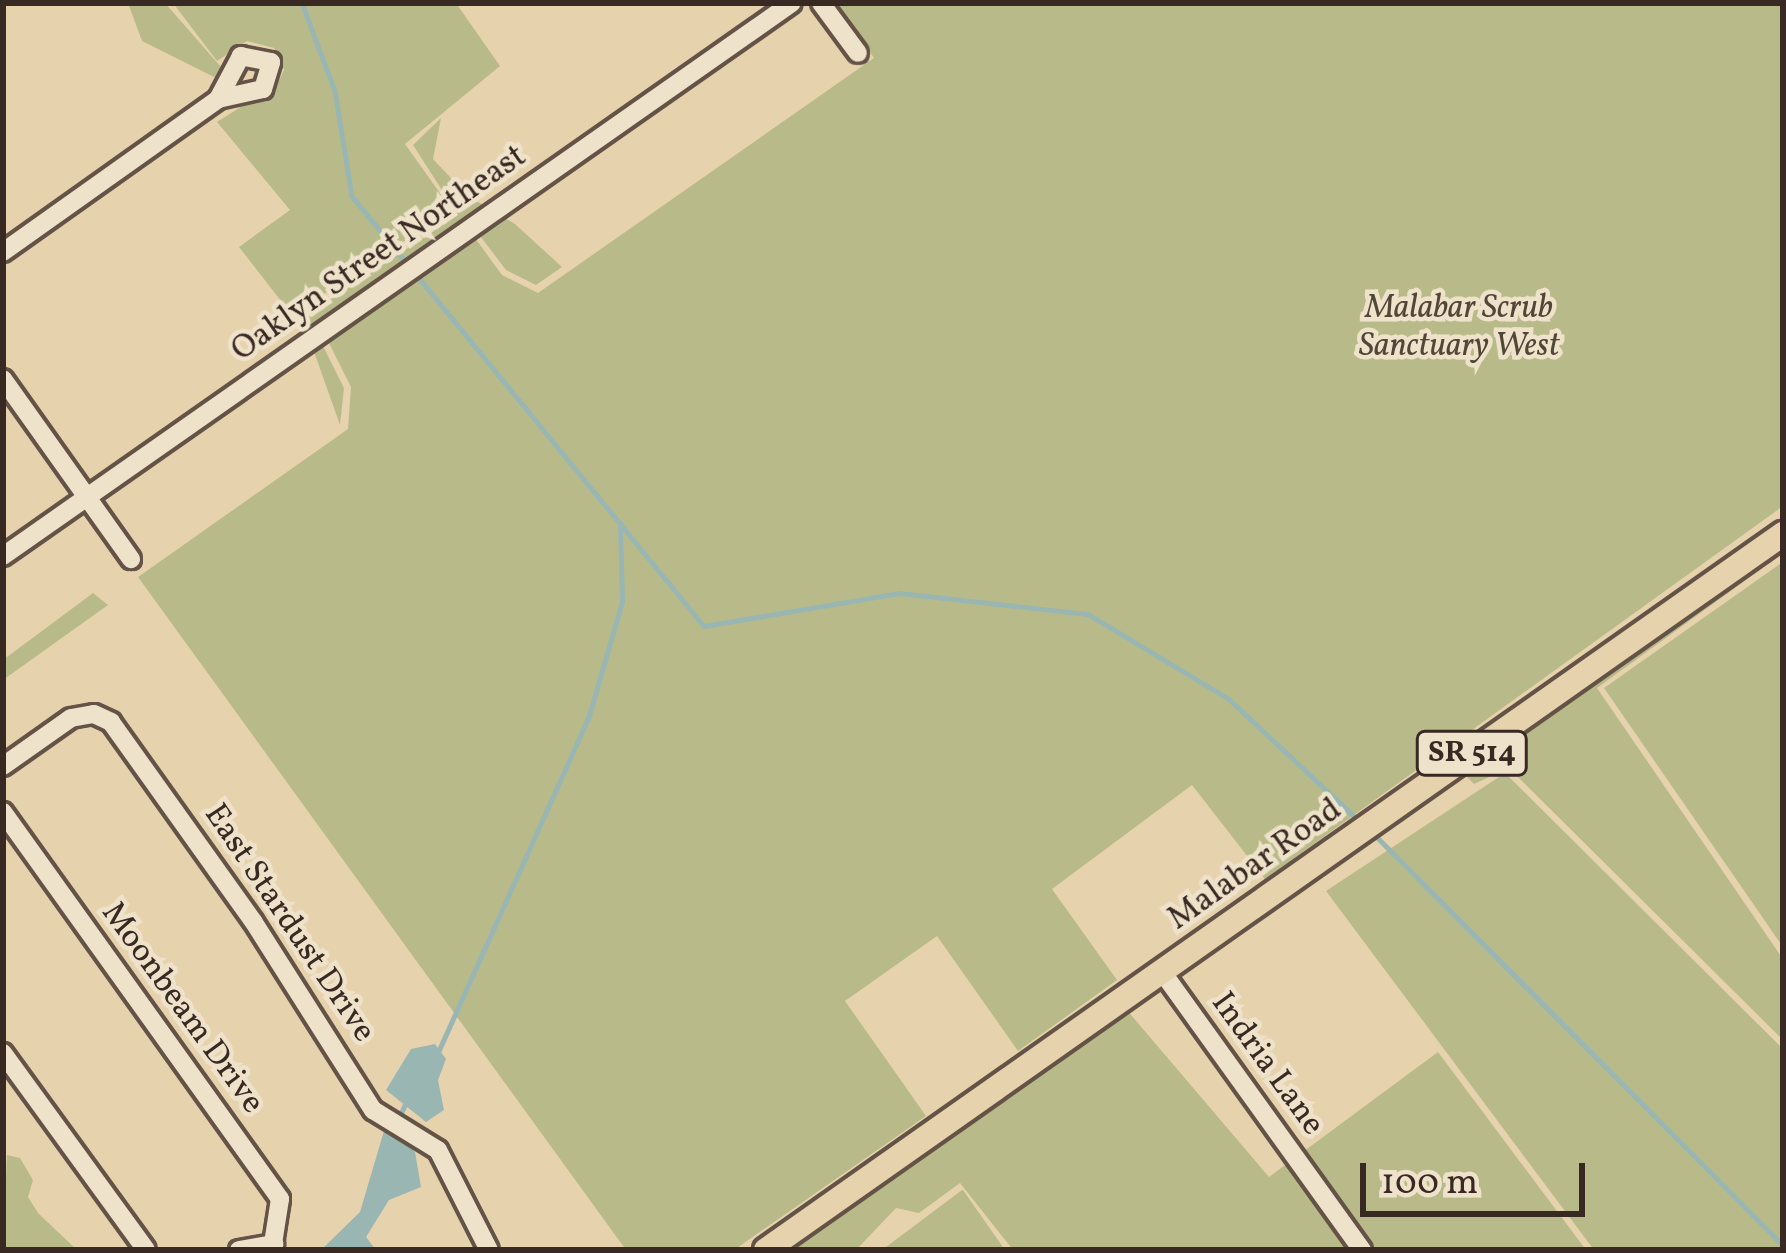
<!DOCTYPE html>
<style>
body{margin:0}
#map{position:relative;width:1786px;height:1253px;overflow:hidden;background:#e7d2ae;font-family:Vollkorn,serif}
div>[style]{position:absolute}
.green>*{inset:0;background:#b8bb89}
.water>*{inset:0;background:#99b6b3}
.stream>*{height:4.5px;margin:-2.25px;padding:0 2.25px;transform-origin:2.25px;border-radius:2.25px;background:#99b6b3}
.roads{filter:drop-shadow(3px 0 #645346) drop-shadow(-3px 0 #645346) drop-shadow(0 3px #645346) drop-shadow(0 -3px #645346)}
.minor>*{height:18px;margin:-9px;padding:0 9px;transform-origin:9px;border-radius:9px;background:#efe2ca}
.major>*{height:24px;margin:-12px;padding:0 12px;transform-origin:12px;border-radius:12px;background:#e7d2ae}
span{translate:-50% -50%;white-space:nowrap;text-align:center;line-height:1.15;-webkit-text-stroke:9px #efe2ca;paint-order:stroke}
.shield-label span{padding:3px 9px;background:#efe2ca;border:3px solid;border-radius:9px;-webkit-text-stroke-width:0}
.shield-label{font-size:30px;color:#392923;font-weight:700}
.street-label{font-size:33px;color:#392923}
.park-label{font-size:33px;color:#524637;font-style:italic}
.frame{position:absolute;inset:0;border:6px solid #392923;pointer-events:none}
.scale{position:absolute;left:1360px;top:1163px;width:225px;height:54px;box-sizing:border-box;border:6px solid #392923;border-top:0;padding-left:15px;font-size:36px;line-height:42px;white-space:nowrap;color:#392923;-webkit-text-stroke:9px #efe2ca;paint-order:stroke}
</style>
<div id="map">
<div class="green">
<div style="clip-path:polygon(128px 3px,165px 3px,221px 67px,216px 78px,142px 41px)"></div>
<div style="clip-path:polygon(173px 3px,456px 3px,500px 66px,405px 144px,452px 210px,292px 315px,239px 247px,290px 210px,217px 122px,277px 84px,284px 70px,274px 48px,247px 41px,217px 61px)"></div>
<div style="clip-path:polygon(836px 3px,1783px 3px,1783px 506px,1265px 879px,1192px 785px,1052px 889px,1117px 980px,1018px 1051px,937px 936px,845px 1001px,926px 1116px,734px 1250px,626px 1250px,138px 577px,348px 429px,351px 387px,326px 337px,475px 238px,502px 275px,538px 293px,874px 58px)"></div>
<div style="clip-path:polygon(441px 118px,433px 159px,468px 196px,515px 224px,562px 267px,536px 285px,506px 270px,477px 232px,320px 340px,344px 388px,340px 425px,302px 318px,458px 215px,413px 145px)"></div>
<div style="clip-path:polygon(1783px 545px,1783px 553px,1597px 688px,1783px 959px,1783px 1040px,1509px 768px,1474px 784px,1461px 771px)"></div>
<div style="clip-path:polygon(1783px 562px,1783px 947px,1604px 688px)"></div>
<div style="clip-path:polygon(93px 593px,108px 605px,3px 680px,3px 660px)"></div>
<div style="clip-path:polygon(1505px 773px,1783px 1049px,1783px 1250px,1594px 1250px,1326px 891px)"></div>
<div style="clip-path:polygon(1126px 1009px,1269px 1177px,1438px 1052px,1586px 1250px,1013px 1250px,960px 1183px,919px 1213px,896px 1208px,856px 1250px,781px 1250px)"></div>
<div style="clip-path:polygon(7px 1155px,20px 1158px,33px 1180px,28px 1197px,38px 1213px,77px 1250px,3px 1250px)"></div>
<div style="clip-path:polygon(963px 1190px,1005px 1250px,882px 1250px,962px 1190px)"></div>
</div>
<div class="water">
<div style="clip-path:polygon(435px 1044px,446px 1059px,438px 1080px,444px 1110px,426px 1122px,386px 1090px,411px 1049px)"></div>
<div style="clip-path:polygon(392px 1130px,415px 1152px,421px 1187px,389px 1200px,366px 1237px,376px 1250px,321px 1250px,360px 1212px,384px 1131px)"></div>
</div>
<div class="stream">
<div style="left:302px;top:3px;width:94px;rotate:69.4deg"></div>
<div style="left:335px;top:91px;width:106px;rotate:80.8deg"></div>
<div style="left:352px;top:196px;width:82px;rotate:50.9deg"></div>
<div style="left:420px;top:279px;width:448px;rotate:50.7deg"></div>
<div style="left:704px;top:626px;width:199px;rotate:-9.6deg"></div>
<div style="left:900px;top:593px;width:189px;rotate:6.4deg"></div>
<div style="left:1088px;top:614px;width:165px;rotate:31.1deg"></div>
<div style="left:1229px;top:699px;width:174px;rotate:43.1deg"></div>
<div style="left:1376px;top:836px;width:577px;rotate:45.14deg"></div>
<div style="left:439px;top:1050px;width:363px;rotate:-65.8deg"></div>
<div style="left:588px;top:719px;width:122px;rotate:-73.8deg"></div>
<div style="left:622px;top:602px;width:79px;rotate:-91.5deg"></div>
<div style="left:398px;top:1120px;width:20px;rotate:-66deg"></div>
</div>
<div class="roads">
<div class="minor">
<div style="left:821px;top:3px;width:62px;rotate:53.5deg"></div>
<div style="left:3px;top:252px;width:264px;rotate:-35.4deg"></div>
<div style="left:218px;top:99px;width:46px;rotate:-12.5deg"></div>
<div style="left:263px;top:89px;width:28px;rotate:-73deg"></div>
<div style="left:271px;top:62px;width:31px;rotate:-169deg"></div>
<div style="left:241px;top:56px;width:49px;rotate:118.1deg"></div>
<div style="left:3px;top:379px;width:221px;rotate:54.6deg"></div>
<div style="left:3px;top:556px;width:963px;rotate:-35.03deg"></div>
<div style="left:3px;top:766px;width:83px;rotate:-35.2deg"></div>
<div style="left:71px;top:718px;width:23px;rotate:-10deg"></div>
<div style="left:94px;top:714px;width:19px;rotate:25deg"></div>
<div style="left:111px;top:722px;width:244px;rotate:54.5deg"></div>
<div style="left:253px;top:921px;width:224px;rotate:57.6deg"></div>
<div style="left:373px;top:1110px;width:76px;rotate:31.6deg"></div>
<div style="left:438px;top:1150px;width:112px;rotate:63deg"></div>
<div style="left:3px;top:812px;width:476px;rotate:54.4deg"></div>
<div style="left:280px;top:1199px;width:52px;rotate:98.9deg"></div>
<div style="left:1163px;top:973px;width:341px;rotate:54.3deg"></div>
<div style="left:3px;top:1053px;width:243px;rotate:54deg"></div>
<div style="left:239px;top:1250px;width:36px;rotate:-10deg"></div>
</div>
<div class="major">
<div style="left:766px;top:1250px;width:1244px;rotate:-35.15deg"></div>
</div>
</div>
<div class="shield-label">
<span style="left:1472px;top:753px">SR 514</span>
</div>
<div class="street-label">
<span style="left:380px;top:255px;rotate:-35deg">Oaklyn Street Northeast</span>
<span style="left:1256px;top:866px;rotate:-35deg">Malabar Road</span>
<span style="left:288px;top:924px;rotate:56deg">East Stardust Drive</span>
<span style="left:181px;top:1009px;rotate:54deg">Moonbeam Drive</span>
<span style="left:1266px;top:1065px;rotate:54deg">Indria Lane</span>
</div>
<div class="park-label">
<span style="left:1459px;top:329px">Malabar Scrub<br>Sanctuary West</span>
</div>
<div class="frame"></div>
<div class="scale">100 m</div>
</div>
